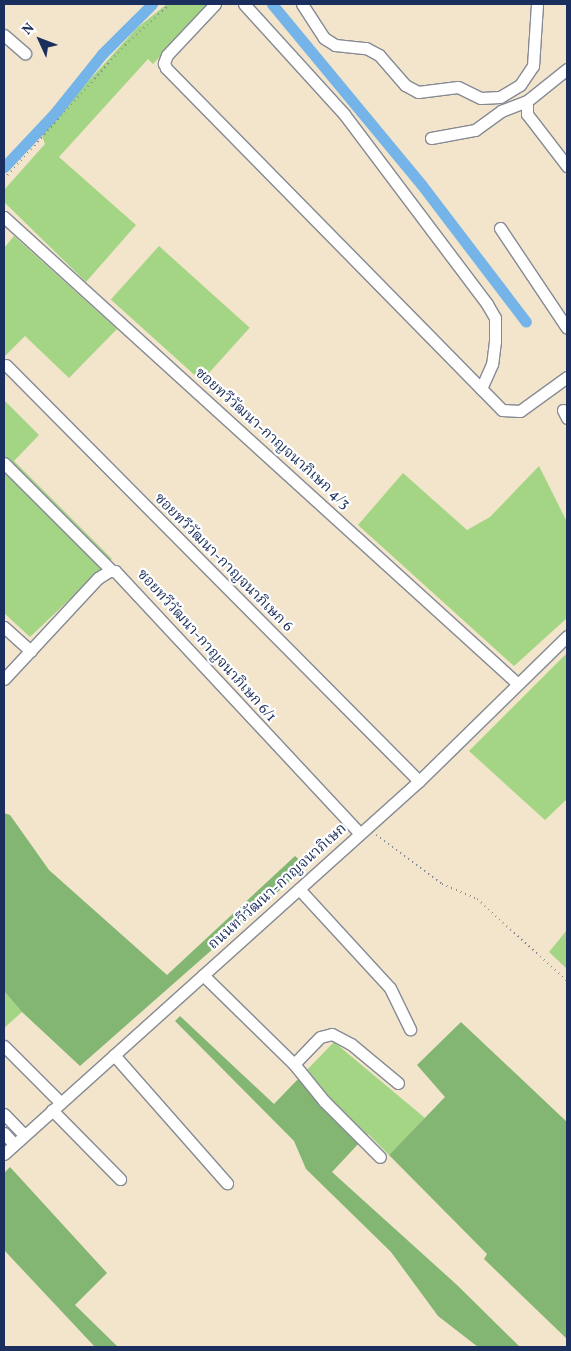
<!DOCTYPE html>
<meta charset="utf-8">
<style>
body{margin:0}
#map{position:relative;width:571px;height:1351px;overflow:hidden;background:#f2e5cb;font-family:Vollkorn,"Noto Serif Thai",serif}
div>[style]{position:absolute}
.green>*{inset:0;background:#a4d584;transform-origin:0 0}
.forest>*{inset:0;background:#83b672}
.canal>*{height:11px;margin:-5.5px;padding:0 5.5px;transform-origin:5.5px;border-radius:5.5px;background:#74b4e8}
.path>*{height:2px;margin-top:-1px;transform-origin:0;background:repeating-linear-gradient(90deg,#868a94 0 1px,transparent 0 5px)}
.roads{filter:drop-shadow(1px 0 #868a94) drop-shadow(-1px 0 #868a94) drop-shadow(0 1px #868a94) drop-shadow(0 -1px #868a94)}
.minor>*{height:11px;margin:-5.5px;padding:0 5.5px;transform-origin:5.5px;border-radius:5.5px;background:#fff}
span{translate:-50% -50%;white-space:nowrap;text-align:center;line-height:1.15;-webkit-text-stroke:4.5px #fff;paint-order:stroke}
.street-label{font-size:15px;color:#1b2f5e}
.frame{position:absolute;inset:0;border:5px solid #1b2f5e;pointer-events:none}
.north{position:absolute;left:15px;top:15px;width:50px;height:50px;-webkit-text-stroke:4px #fff;paint-order:stroke;rotate:313deg;font-size:14px;font-weight:700;line-height:20px;text-align:center;color:#1b2f5e}
.north::after{content:'';display:block;margin:auto;width:18px;height:22px;background:#1b2f5e;clip-path:polygon(50% 0,100% 100%,50% 72%,0 100%)}
</style>
<div id="map">
<div class="green">
<div style="clip-path:polygon(167px 4px,209px 4px,153px 64px,148px 59px,59px 157px,136px 225px,86px 282px,4px 202px,4px 190px,45px 144px,41px 133px,137px 28px)"></div>
<div style="clip-path:polygon(14px 236px,117px 329px,69px 378px,25px 336px,4px 357px,4px 248px)"></div>
<div style="left:159px;top:246px;width:122px;height:72px;rotate:42deg"></div>
<div style="clip-path:polygon(4px 400px,39px 435px,14px 461px,112px 559px,30px 637px,4px 613px)"></div>
<div style="clip-path:polygon(539px 466px,567px 522px,567px 618px,514px 666px,358px 525px,403px 473px,467px 530px,490px 517px)"></div>
<div style="clip-path:polygon(567px 653px,567px 799px,545px 820px,469px 751px)"></div>
<div style="clip-path:polygon(567px 930px,567px 969px,549px 952px)"></div>
<div style="clip-path:polygon(4px 991px,22px 1012px,4px 1028px)"></div>
<div style="clip-path:polygon(334px 1042px,425px 1118px,389px 1155px,368px 1134px,360px 1142px,299px 1078px)"></div>
</div>
<div class="forest">
<div style="clip-path:polygon(4px 813px,10px 815px,49px 870px,167px 975px,295px 856px,307px 866px,80px 1066px,22px 1012px,4px 991px)"></div>
<div style="clip-path:polygon(180px 1016px,274px 1104px,299px 1078px,360px 1142px,332px 1172px,457px 1285px,520px 1347px,478px 1347px,438px 1316px,391px 1252px,306px 1169px,294px 1141px,175px 1021px)"></div>
<div style="clip-path:polygon(461px 1022px,567px 1122px,567px 1339px,484px 1259px,487px 1254px,389px 1155px,445px 1097px,417px 1065px)"></div>
<div style="clip-path:polygon(10px 1167px,107px 1273px,75px 1305px,118px 1347px,95px 1347px,4px 1250px,4px 1173px)"></div>
</div>
<div class="canal">
<div style="left:272px;top:4px;width:234px;rotate:50.4deg"></div>
<div style="left:421px;top:184px;width:173px;rotate:52.7deg"></div>
<div style="left:4px;top:167px;width:73px;rotate:-46.7deg"></div>
<div style="left:54px;top:114px;width:77px;rotate:-51.3deg"></div>
<div style="left:102px;top:54px;width:71px;rotate:-45deg"></div>
</div>
<div class="path">
<div style="left:4px;top:179px;width:181px;rotate:-47.9deg"></div>
<div style="left:125px;top:45px;width:61px;rotate:-42.3deg"></div>
<div style="left:376px;top:835px;width:82px;rotate:36.6deg"></div>
<div style="left:442px;top:884px;width:38px;rotate:23deg"></div>
<div style="left:477px;top:899px;width:122px;rotate:42.3deg"></div>
</div>
<div class="roads">
<div class="minor">
<div style="left:215px;top:4px;width:70px;rotate:133.3deg"></div>
<div style="left:167px;top:55px;width:9px;rotate:111deg"></div>
<div style="left:164px;top:63px;width:5px;rotate:68deg"></div>
<div style="left:166px;top:68px;width:479px;rotate:45.5deg"></div>
<div style="left:502px;top:410px;width:18px;rotate:3deg"></div>
<div style="left:520px;top:411px;width:58px;rotate:-35.9deg"></div>
<div style="left:244px;top:4px;width:149px;rotate:47.7deg"></div>
<div style="left:344px;top:114px;width:238px;rotate:53deg"></div>
<div style="left:487px;top:304px;width:16px;rotate:60deg"></div>
<div style="left:495px;top:318px;width:23px;rotate:90deg"></div>
<div style="left:495px;top:341px;width:23px;rotate:97deg"></div>
<div style="left:492px;top:364px;width:27px;rotate:114deg"></div>
<div style="left:302px;top:4px;width:40px;rotate:57.1deg"></div>
<div style="left:324px;top:38px;width:13px;rotate:32deg"></div>
<div style="left:335px;top:45px;width:31px;rotate:6deg"></div>
<div style="left:366px;top:48px;width:15px;rotate:28deg"></div>
<div style="left:379px;top:55px;width:40px;rotate:49deg"></div>
<div style="left:405px;top:85px;width:15px;rotate:28deg"></div>
<div style="left:418px;top:92px;width:40px;rotate:-7.1deg"></div>
<div style="left:458px;top:87px;width:25px;rotate:26deg"></div>
<div style="left:481px;top:98px;width:19px;rotate:-3deg"></div>
<div style="left:500px;top:97px;width:23px;rotate:-31deg"></div>
<div style="left:520px;top:85px;width:23px;rotate:-56deg"></div>
<div style="left:533px;top:66px;width:62px;rotate:-86.3deg"></div>
<div style="left:4px;top:35px;width:28px;rotate:41deg"></div>
<div style="left:567px;top:69px;width:51px;rotate:141.3deg"></div>
<div style="left:527px;top:101px;width:13px;rotate:90deg"></div>
<div style="left:527px;top:114px;width:66px;rotate:52.4deg"></div>
<div style="left:431px;top:138px;width:45px;rotate:-10.3deg"></div>
<div style="left:475px;top:130px;width:32px;rotate:-36deg"></div>
<div style="left:501px;top:111px;width:28px;rotate:-21deg"></div>
<div style="left:4px;top:217px;width:694px;rotate:42.26deg"></div>
<div style="left:500px;top:228px;width:120px;rotate:56.2deg"></div>
<div style="left:6px;top:365px;width:586px;rotate:45.21deg"></div>
<div style="left:563px;top:410px;width:9px;rotate:63deg"></div>
<div style="left:4px;top:463px;width:153px;rotate:45deg"></div>
<div style="left:4px;top:627px;width:36px;rotate:42deg"></div>
<div style="left:4px;top:679px;width:138px;rotate:-47.1deg"></div>
<div style="left:98px;top:578px;width:13px;rotate:-32deg"></div>
<div style="left:109px;top:571px;width:6px"></div>
<div style="left:115px;top:571px;width:359px;rotate:47deg"></div>
<div style="left:299px;top:889px;width:134px;rotate:47.4deg"></div>
<div style="left:390px;top:988px;width:46px;rotate:64deg"></div>
<div style="left:203px;top:975px;width:127px;rotate:44.4deg"></div>
<div style="left:294px;top:1064px;width:48px;rotate:51deg"></div>
<div style="left:324px;top:1101px;width:79px;rotate:45deg"></div>
<div style="left:4px;top:1046px;width:79px;rotate:45deg"></div>
<div style="left:114px;top:1055px;width:171px;rotate:48.6deg"></div>
<div style="left:294px;top:1064px;width:37px;rotate:-46deg"></div>
<div style="left:320px;top:1037px;width:12px;rotate:-14deg"></div>
<div style="left:332px;top:1034px;width:21px;rotate:28deg"></div>
<div style="left:351px;top:1044px;width:61px;rotate:39.7deg"></div>
<div style="left:52px;top:1110px;width:97px;rotate:45.4deg"></div>
<div style="left:4px;top:1114px;width:29px;rotate:46deg"></div>
<div style="left:4px;top:1133px;width:15px;rotate:48deg"></div>
<div style="left:4px;top:1154px;width:558px;rotate:-41.95deg"></div>
<div style="left:419px;top:781px;width:207px;rotate:-44.4deg"></div>
</div>
</div>
<div class="street-label">
<span style="left:272px;top:439px;rotate:42deg">ซอยทวีวัฒนา-กาญจนาภิเษก 4/3</span>
<span style="left:223px;top:563px;rotate:45deg">ซอยทวีวัฒนา-กาญจนาภิเษก 6</span>
<span style="left:206px;top:646px;rotate:48deg">ซอยทวีวัฒนา-กาญจนาภิเษก 6/1</span>
<span style="left:278px;top:887px;rotate:-42deg">ถนนทวีวัฒนา-กาญจนาภิเษก</span>
</div>
<div class="frame"></div>
<div class="north">N</div>
</div>
